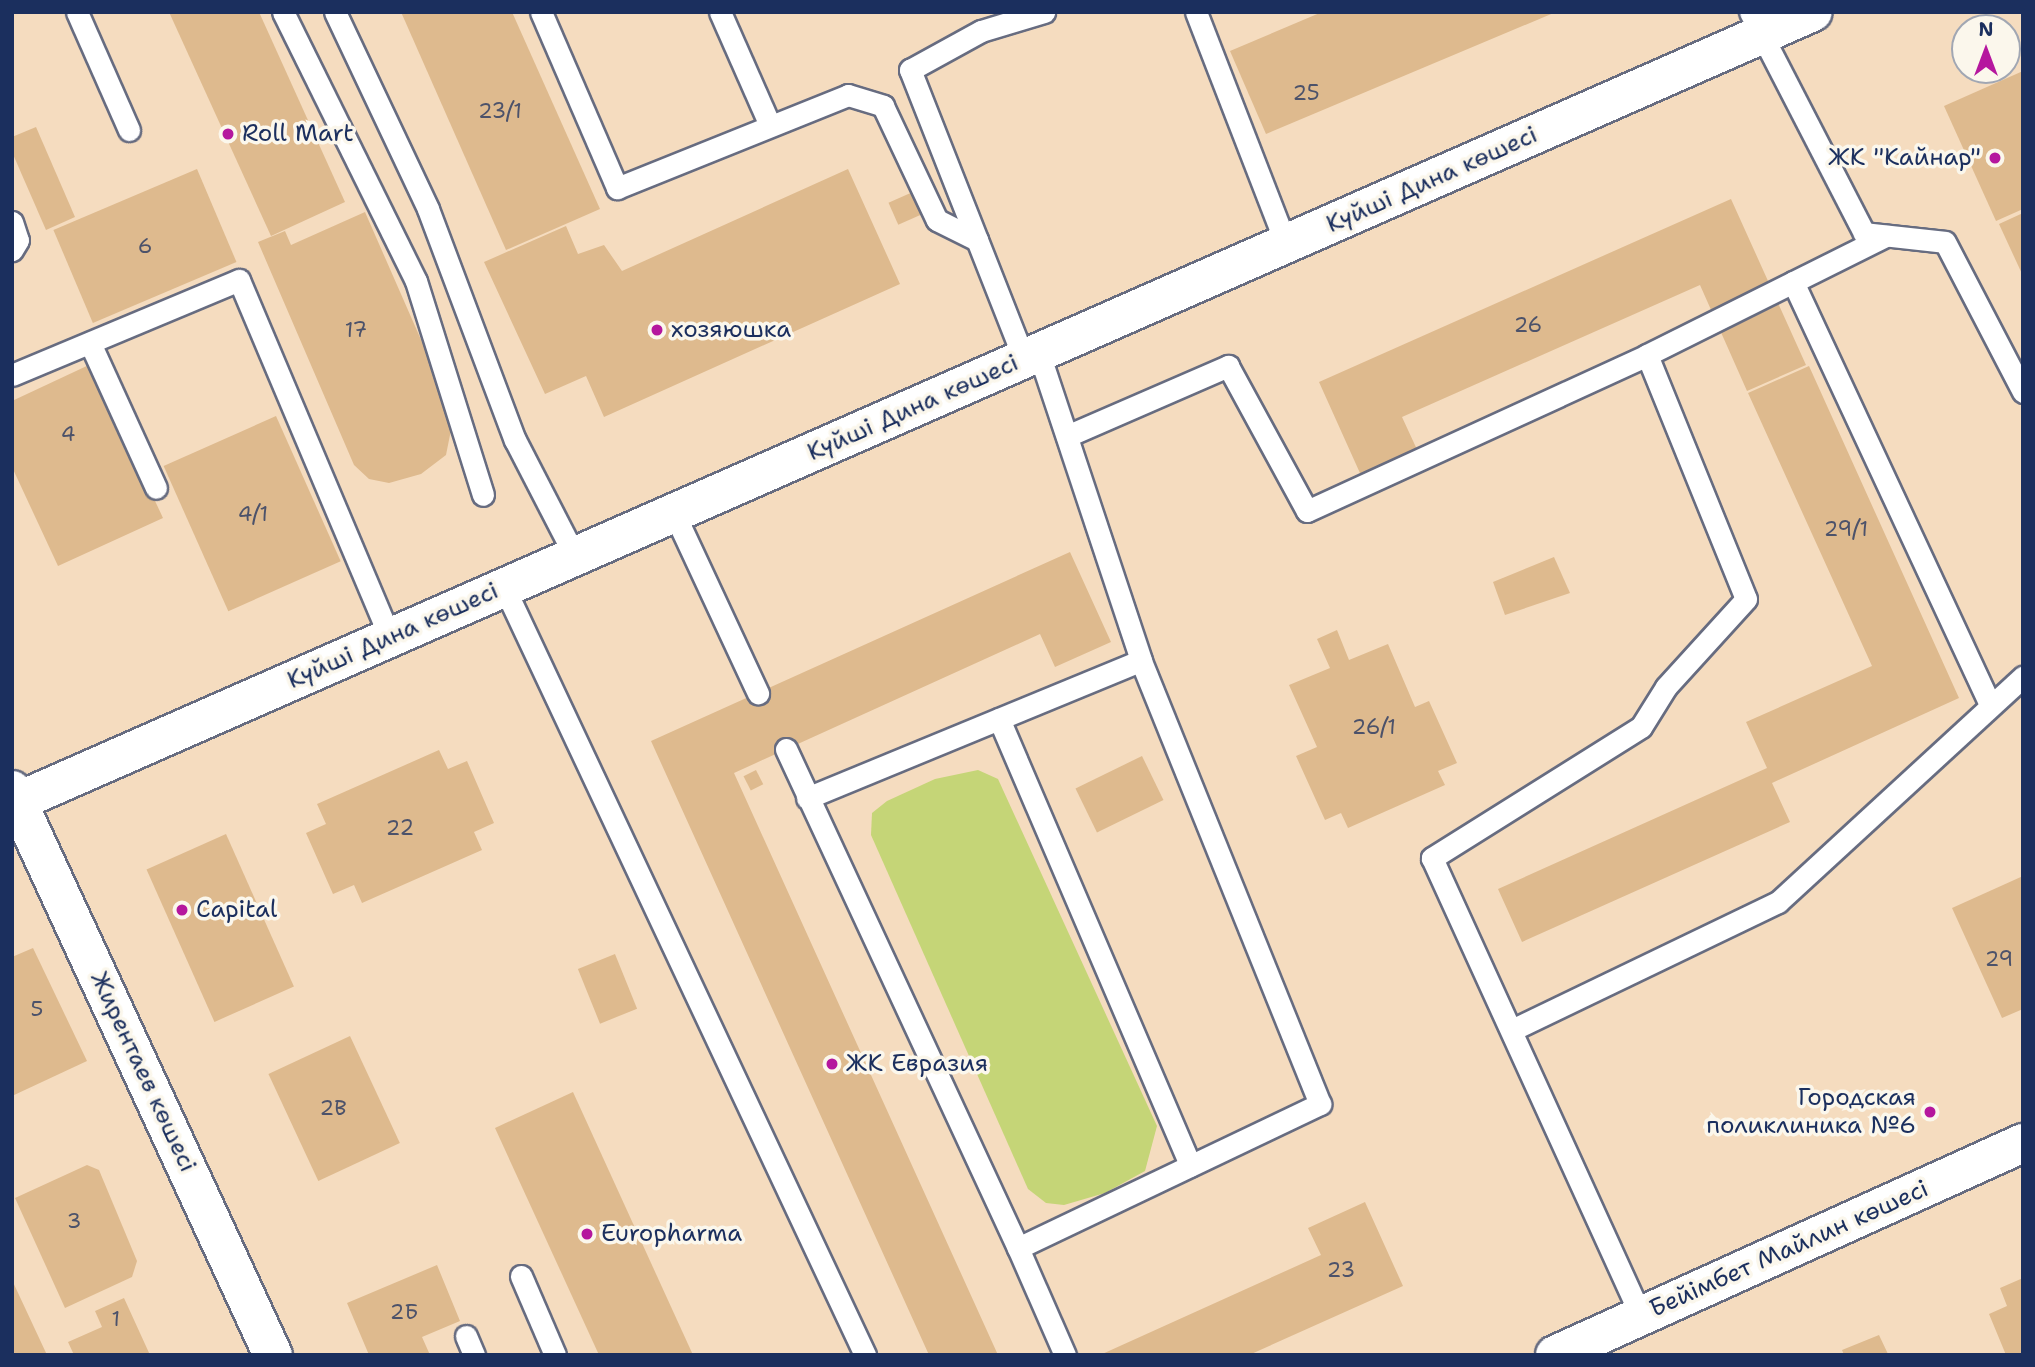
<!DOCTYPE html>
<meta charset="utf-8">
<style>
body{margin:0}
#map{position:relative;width:2035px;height:1367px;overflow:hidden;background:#f5dcbf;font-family:"Shantell Sans",sans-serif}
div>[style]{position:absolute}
.green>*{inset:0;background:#c5d577}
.building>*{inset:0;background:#deba8e;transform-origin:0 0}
.roads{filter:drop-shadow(2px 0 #676c80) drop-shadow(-2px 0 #676c80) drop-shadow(0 2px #676c80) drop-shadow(0 -2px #676c80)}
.lane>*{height:21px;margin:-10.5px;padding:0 10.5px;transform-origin:10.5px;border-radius:10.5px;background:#fff}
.secondary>*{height:38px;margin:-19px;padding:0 19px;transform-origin:19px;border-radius:19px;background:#fff}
.dots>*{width:19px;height:19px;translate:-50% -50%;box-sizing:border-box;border:4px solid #fbf7ec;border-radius:50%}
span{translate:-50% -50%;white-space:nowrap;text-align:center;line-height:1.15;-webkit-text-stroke:7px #fbf7ec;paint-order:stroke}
.number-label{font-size:21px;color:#4c526a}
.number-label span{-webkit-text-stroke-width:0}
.poi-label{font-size:24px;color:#1b2f5e}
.left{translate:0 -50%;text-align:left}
.right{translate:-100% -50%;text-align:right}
.street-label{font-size:24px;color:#1b2f5e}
.frame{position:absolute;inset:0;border:14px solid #1b2f5e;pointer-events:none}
.north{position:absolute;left:1951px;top:14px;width:70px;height:70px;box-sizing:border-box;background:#fbf7ec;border:2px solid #a1a7b3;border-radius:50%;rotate:0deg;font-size:19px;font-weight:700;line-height:28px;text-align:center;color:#1b2f5e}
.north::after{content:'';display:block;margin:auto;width:24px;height:32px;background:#b5179e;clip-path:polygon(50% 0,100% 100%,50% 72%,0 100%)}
</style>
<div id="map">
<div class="green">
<div style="clip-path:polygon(978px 770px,998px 779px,1157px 1126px,1145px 1171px,1105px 1193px,1064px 1205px,1046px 1203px,1028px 1189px,871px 835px,872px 813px,887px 801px,935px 779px)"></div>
</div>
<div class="building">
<div style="clip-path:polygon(169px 12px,259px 12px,345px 202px,271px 236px)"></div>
<div style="clip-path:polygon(401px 12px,512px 12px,600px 209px,506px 250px)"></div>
<div style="clip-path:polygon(1322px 12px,1556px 12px,1266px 134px,1230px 51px)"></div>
<div style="clip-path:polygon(2023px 71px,2023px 209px,1996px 221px,1944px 106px)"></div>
<div style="clip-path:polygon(36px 127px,75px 217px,46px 230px,12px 152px,12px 137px)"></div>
<div style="left:197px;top:169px;width:101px;height:156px;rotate:67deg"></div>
<div style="clip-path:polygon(848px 169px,900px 284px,604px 417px,586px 376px,545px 394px,484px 262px,566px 226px,578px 254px,604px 245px,622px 271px)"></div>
<div style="left:915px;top:191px;width:24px;height:29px;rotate:66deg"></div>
<div style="clip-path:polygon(1731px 199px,1806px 365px,1747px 391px,1700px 285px,1402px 417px,1420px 456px,1364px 482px,1319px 382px)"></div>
<div style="clip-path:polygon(365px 212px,454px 415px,446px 455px,421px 474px,389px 483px,369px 479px,354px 465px,258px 242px,285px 231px,291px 245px)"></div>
<div style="clip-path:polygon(2023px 213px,2023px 276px,1999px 224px)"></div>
<div style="clip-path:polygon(91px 364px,163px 518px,58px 566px,12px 467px,12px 401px)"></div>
<div style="clip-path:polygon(1809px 366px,1959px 698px,1772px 783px,1790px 822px,1522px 942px,1498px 889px,1767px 768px,1746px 722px,1872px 666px,1748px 393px)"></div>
<div style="left:276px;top:416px;width:159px;height:123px;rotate:66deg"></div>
<div style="clip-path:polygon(1070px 552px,1111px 642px,1055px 667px,1040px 634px,734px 773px,998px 1355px,929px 1355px,651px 741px)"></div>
<div style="clip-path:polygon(1554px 557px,1570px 593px,1505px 615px,1493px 582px)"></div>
<div style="clip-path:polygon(1337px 630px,1349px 660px,1388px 644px,1415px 707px,1429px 701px,1457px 763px,1438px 771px,1445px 785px,1348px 828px,1341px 813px,1325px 820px,1296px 756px,1317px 747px,1289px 685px,1330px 668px,1317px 639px)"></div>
<div style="clip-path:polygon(439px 750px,448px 769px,467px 761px,494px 823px,474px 832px,482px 850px,362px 903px,354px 885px,333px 894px,306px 833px,326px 824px,317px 804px)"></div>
<div style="left:1142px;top:756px;width:49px;height:74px;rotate:64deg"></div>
<div style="left:756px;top:770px;width:16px;height:14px;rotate:63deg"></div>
<div style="left:226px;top:834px;width:167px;height:87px;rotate:66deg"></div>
<div style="clip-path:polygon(2023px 876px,2023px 1009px,2002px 1018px,1952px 908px)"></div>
<div style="clip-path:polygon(33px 948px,87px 1061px,12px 1096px,12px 957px)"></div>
<div style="left:615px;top:954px;width:59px;height:40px;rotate:68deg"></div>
<div style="left:350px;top:1036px;width:118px;height:90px;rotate:65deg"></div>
<div style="clip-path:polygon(573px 1092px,693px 1355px,599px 1355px,495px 1128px)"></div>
<div style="clip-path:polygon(87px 1165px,99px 1170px,137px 1261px,132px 1277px,65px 1308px,15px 1198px)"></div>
<div style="clip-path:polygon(1365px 1202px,1403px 1286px,1249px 1355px,1100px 1355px,1321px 1255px,1308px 1228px)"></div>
<div style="clip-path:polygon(437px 1265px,460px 1321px,422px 1337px,430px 1355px,369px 1355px,347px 1303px)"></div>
<div style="clip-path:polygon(2023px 1278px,2023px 1355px,2006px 1355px,1989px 1314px,2007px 1306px,2000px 1288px)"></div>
<div style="clip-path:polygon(12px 1280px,47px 1355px,12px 1355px)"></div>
<div style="clip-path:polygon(124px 1298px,150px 1355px,74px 1355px,68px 1342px,102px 1327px,95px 1311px)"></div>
<div style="clip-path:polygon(1879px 1335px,1888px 1354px,1901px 1355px,1844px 1355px,1842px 1350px)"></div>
</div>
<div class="roads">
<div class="lane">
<div style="left:77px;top:12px;width:129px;rotate:66.2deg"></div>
<div style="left:283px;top:12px;width:300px;rotate:63.7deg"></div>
<div style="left:416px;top:281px;width:224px;rotate:72.6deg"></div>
<div style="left:335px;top:12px;width:218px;rotate:64.7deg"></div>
<div style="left:428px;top:209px;width:247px;rotate:69.4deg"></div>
<div style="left:515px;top:440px;width:131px;rotate:62.7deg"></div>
<div style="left:541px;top:12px;width:192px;rotate:66.6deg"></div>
<div style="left:617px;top:188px;width:249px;rotate:-21.9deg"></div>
<div style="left:848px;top:95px;width:37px;rotate:17deg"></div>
<div style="left:883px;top:106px;width:126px;rotate:64.7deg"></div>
<div style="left:937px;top:220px;width:45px;rotate:26.6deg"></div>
<div style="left:720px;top:12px;width:121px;rotate:66.2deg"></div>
<div style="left:1196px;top:12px;width:249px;rotate:68.8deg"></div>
<div style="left:1750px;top:12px;width:249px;rotate:62.7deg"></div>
<div style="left:1864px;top:233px;width:81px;rotate:6.3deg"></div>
<div style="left:1945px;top:242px;width:169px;rotate:62.5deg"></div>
<div style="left:12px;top:222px;width:19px;rotate:72deg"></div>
<div style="left:18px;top:240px;width:12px;rotate:121deg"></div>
<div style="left:1793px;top:282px;width:467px;rotate:65deg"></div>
<div style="left:90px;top:343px;width:159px;rotate:65.5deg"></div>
<div style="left:1647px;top:355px;width:267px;rotate:-26.5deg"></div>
<div style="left:1024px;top:359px;width:311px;rotate:-111.5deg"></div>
<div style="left:910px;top:70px;width:81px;rotate:-28.8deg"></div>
<div style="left:981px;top:31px;width:66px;rotate:-16.8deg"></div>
<div style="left:12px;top:375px;width:246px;rotate:-22.7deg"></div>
<div style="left:239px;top:280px;width:389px;rotate:67.1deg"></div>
<div style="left:1067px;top:436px;width:176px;rotate:-23.5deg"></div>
<div style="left:1228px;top:366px;width:165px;rotate:61.4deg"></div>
<div style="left:1307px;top:511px;width:374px;rotate:-24.6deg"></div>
<div style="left:1647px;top:355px;width:263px;rotate:67.9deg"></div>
<div style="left:1746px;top:599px;width:119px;rotate:132.3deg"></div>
<div style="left:1666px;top:687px;width:47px;rotate:122deg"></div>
<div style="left:1641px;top:727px;width:247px;rotate:147.9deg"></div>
<div style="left:1432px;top:858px;width:503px;rotate:65.47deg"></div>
<div style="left:674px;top:513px;width:199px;rotate:65deg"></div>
<div style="left:504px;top:587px;width:849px;rotate:64.82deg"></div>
<div style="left:999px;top:719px;width:486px;rotate:66.8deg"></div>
<div style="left:786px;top:749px;width:550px;rotate:65.06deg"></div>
<div style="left:1018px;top:1248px;width:335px;rotate:-25.5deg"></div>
<div style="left:1320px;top:1104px;width:479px;rotate:-112deg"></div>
<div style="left:1141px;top:660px;width:324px;rotate:-108.4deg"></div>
<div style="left:807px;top:798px;width:361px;rotate:-22.4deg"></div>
<div style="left:1512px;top:1030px;width:295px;rotate:-25.7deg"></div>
<div style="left:1778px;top:902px;width:333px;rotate:-42.6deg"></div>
<div style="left:1018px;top:1248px;width:117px;rotate:66.3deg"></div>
<div style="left:521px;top:1276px;width:86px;rotate:66.7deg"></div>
<div style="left:466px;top:1336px;width:21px;rotate:67deg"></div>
</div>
<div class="secondary">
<div style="left:12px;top:790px;width:622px;rotate:65.21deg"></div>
<div style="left:12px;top:804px;width:1967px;rotate:-23.74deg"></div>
<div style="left:1555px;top:1355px;width:514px;rotate:-24.37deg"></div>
</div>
</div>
<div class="dots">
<div style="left:228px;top:134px;background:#b5179e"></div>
<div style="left:1995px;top:158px;background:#b5179e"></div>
<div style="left:657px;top:330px;background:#b5179e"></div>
<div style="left:182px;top:910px;background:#b5179e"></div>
<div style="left:832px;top:1064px;background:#b5179e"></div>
<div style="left:1930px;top:1112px;background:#b5179e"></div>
<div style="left:587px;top:1234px;background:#b5179e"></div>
</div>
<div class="number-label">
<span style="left:1306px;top:93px">25</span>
<span style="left:500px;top:111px">23/1</span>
<span style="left:145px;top:246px">6</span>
<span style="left:1528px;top:325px">26</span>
<span style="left:356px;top:330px">17</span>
<span style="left:68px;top:434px">4</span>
<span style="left:253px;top:514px">4/1</span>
<span style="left:1846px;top:529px">29/1</span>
<span style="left:1374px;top:727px">26/1</span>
<span style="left:400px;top:828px">22</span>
<span style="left:1999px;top:959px">29</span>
<span style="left:37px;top:1009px">5</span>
<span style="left:333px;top:1108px">2В</span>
<span style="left:74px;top:1221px">3</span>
<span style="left:1341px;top:1270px">23</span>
<span style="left:404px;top:1312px">2Б</span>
<span style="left:116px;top:1319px">1</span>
</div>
<div class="poi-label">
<span class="left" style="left:242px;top:134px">Roll Mart</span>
<span class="right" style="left:1981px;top:158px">ЖК "Кайнар"</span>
<span class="left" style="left:671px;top:330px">хозяюшка</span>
<span class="left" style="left:196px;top:910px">Capital</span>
<span class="left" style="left:846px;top:1064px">ЖК Евразия</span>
<span class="right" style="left:1916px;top:1112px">Городская<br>поликлиника №6</span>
<span class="left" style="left:601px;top:1234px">Europharma</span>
</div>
<div class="street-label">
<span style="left:1432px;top:180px;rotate:-24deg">Күйші Дина көшесі</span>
<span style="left:913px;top:408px;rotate:-24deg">Күйші Дина көшесі</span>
<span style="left:393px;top:636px;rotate:-24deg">Күйші Дина көшесі</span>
<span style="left:143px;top:1072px;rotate:65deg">Жирентаев көшесі</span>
<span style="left:1789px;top:1249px;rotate:-24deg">Бейімбет Майлин көшесі</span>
</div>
<div class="frame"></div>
<div class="north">N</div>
</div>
